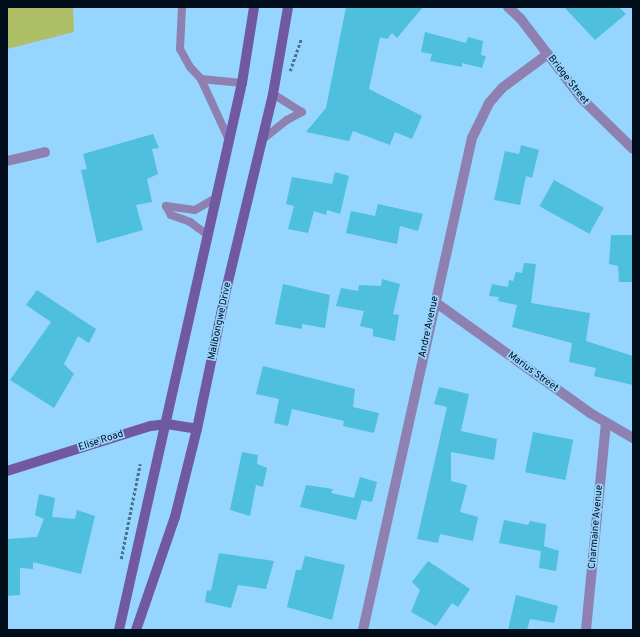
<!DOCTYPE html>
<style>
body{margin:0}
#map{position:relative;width:640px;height:637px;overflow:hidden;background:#95d5fe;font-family:Overpass,sans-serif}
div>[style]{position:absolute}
.green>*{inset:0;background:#afbf68}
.building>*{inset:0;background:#4ebfdc;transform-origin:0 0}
.path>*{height:2.5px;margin-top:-1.25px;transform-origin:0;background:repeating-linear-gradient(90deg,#4b728d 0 3px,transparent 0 5px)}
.lane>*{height:8px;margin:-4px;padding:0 4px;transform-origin:4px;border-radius:4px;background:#8e80b1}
.street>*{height:10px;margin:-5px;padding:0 5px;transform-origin:5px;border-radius:5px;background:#8e80b1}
.secondary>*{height:10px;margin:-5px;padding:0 5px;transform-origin:5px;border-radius:5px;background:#7159a1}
span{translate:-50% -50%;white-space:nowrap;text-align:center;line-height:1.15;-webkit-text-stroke:3.5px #95d5fe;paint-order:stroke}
.street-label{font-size:10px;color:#000d1b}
.frame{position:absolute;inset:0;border:8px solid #000d1b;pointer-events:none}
</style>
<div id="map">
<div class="green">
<div style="clip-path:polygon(7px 7px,73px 7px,74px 32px,7px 49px)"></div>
</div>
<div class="building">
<div style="clip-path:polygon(346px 7px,423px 7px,397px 38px,392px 33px,387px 39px,380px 37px,369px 89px,422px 116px,412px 139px,395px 132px,390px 145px,353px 131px,349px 141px,306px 132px,326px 108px)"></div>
<div style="clip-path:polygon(564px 7px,619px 7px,626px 14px,595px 40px)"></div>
<div style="clip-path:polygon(425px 32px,466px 43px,468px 37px,483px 41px,481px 55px,486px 56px,482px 68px,462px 63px,462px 67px,430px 61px,432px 54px,421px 52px)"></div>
<div style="clip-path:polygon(153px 134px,159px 148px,152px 149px,158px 174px,147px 179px,152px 202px,136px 205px,143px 230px,97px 243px,81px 170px,87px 169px,83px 154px)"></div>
<div style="clip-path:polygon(521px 145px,539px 150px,532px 178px,526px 176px,520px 205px,494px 200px,505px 151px,519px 154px)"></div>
<div style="clip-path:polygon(335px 172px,349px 176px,340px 214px,327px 210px,326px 215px,314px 211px,308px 233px,288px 229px,294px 206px,286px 204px,292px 177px,332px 184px)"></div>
<div style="left:554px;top:180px;width:57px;height:30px;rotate:29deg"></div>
<div style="clip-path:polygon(378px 204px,423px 214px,418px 231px,400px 226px,397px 244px,346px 233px,351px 211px,375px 216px)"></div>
<div style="clip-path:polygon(611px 235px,633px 235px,633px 282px,619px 282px,618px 266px,609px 264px)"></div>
<div style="clip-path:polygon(524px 263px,536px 264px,531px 303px,590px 313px,586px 341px,633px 356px,633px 385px,594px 376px,596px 368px,569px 362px,572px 343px,512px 327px,517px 305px,498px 301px,499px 297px,489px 296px,492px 284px,508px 287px,509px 280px,513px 281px,516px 272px,522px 273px)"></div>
<div style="clip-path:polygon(382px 279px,400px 284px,393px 314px,399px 315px,395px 341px,373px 336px,373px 329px,360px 326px,364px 311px,336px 306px,341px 288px,358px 291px,359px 285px,381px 286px)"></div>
<div style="clip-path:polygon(283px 284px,330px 295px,325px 328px,302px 324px,302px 329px,275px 324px)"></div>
<div style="clip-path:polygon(37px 290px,96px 329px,89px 343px,78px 336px,64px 364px,74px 374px,54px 408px,10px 380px,51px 322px,26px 305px)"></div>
<div style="clip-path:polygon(263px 366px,355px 389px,353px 407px,379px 413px,374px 433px,343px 426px,344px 421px,292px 409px,288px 426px,274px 423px,279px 399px,256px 394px)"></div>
<div style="clip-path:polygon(439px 387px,469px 394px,461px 431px,497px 439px,494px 460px,451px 452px,451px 481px,467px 485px,460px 512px,478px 517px,473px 541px,440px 534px,438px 543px,417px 539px,447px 407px,434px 404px)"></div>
<div style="left:533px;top:432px;width:41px;height:41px;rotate:11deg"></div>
<div style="clip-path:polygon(242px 452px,258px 455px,257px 464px,267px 468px,263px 487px,256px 485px,250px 516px,230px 510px)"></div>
<div style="clip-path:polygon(360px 477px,377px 482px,372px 502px,362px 500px,356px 520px,300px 507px,306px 485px,333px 489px,331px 493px,354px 498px)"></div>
<div style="clip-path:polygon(39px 494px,55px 498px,52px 517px,75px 519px,77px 510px,95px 516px,81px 574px,33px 562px,33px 569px,20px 568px,20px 595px,7px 596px,7px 539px,37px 537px,44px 519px,35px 515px)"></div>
<div style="clip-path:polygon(504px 520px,528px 525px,530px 521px,546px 524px,544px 546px,559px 551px,556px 571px,539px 568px,541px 551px,499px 543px)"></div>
<div style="clip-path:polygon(219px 553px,274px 561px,266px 589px,238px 585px,231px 608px,205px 602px,207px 590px,211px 591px)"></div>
<div style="clip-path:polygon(305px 556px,345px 565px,332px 620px,287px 607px,296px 570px,301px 570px)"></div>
<div style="clip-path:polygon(428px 561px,470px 589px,458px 607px,452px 603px,436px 626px,411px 612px,420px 590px,412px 582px)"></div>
<div style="clip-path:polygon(516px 595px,558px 606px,554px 623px,530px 619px,527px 630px,508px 630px)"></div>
</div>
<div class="path">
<div style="left:290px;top:71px;width:34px;rotate:-71deg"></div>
<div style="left:121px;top:559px;width:97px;rotate:-78.7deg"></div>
</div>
<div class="lane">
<div style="left:182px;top:7px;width:42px;rotate:92.7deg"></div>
<div style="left:180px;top:49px;width:21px;rotate:61deg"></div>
<div style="left:190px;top:67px;width:16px;rotate:47deg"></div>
<div style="left:201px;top:79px;width:67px;rotate:65.3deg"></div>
<div style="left:201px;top:79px;width:41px;rotate:5.6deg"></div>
<div style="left:273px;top:94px;width:34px;rotate:32deg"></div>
<div style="left:262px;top:140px;width:32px;rotate:-39deg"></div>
<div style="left:287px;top:120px;width:17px;rotate:-28deg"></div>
<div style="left:166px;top:206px;width:29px;rotate:8deg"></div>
<div style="left:195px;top:210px;width:24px;rotate:-30deg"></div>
<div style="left:166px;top:206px;width:10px;rotate:61deg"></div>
<div style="left:171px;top:215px;width:20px;rotate:20deg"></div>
<div style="left:190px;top:222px;width:22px;rotate:36deg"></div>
</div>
<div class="street">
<div style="left:508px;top:7px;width:16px;rotate:43deg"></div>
<div style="left:520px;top:18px;width:102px;rotate:52.6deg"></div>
<div style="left:582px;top:99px;width:71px;rotate:44.4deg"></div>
<div style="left:7px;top:161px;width:39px;rotate:-13deg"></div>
<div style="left:435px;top:302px;width:191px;rotate:35.6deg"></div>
<div style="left:590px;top:413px;width:50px;rotate:30.2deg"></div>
<div style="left:363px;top:630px;width:504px;rotate:-77.51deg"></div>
<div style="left:472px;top:138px;width:39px;rotate:-64deg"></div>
<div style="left:489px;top:103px;width:20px;rotate:-49deg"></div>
<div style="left:502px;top:88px;width:57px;rotate:-36.5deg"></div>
<div style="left:586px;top:630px;width:207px;rotate:-84.5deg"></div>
</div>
<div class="secondary">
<div style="left:7px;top:471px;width:151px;rotate:-17.4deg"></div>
<div style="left:151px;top:426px;width:16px;rotate:-7deg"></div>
<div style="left:167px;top:424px;width:30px;rotate:9deg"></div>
<div style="left:119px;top:630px;width:561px;rotate:-77.33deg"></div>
<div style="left:242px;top:83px;width:77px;rotate:-81deg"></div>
<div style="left:136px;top:630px;width:120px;rotate:-71deg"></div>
<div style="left:175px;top:517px;width:91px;rotate:-76deg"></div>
<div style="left:197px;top:429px;width:142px;rotate:-78.2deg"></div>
<div style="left:226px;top:290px;width:202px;rotate:-76.5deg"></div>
<div style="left:273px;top:94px;width:88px;rotate:-80.2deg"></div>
</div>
<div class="street-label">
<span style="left:568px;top:80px;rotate:52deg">Bridge Street</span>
<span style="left:220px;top:321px;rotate:-78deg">Malibongwe Drive</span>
<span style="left:429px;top:327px;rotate:-78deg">Andre Avenue</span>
<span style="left:533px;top:372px;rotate:36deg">Marius Street</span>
<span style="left:101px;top:441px;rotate:-18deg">Elise Road</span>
<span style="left:596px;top:527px;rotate:-85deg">Charmaine Avenue</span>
</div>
<div class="frame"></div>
</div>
